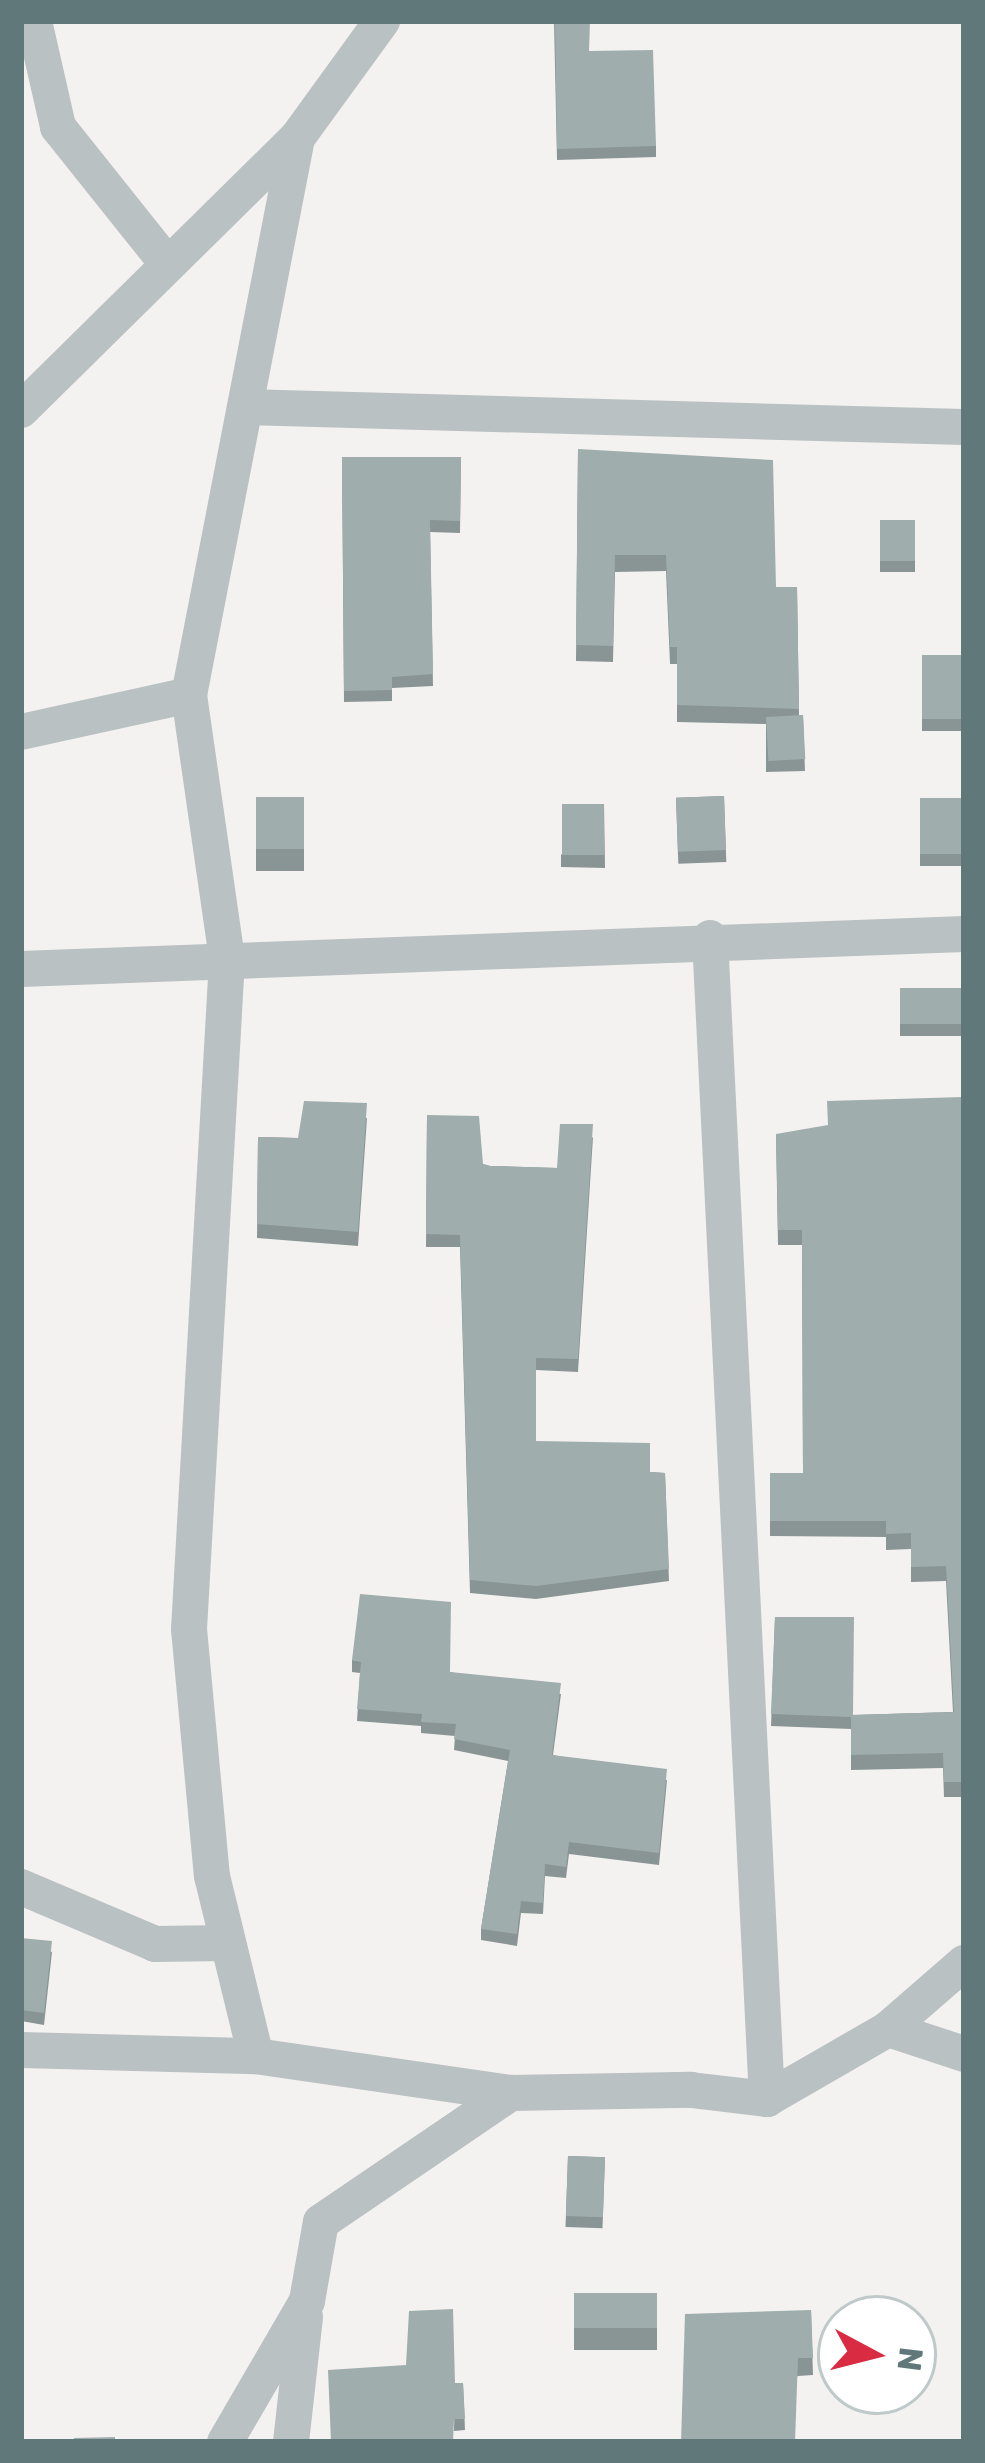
<!DOCTYPE html>
<style>
body{margin:0}
#map{position:relative;width:985px;height:2463px;overflow:hidden;background:#f4f2f0;font-family:Rubik,sans-serif}
div>[style]{position:absolute}
.street>*{height:36px;margin:-18px;padding:0 18px;transform-origin:18px;border-radius:18px;background:#bac1c2}
.wall>*{inset:0;background:#899595;transform-origin:0 0}
.building>*{inset:0;background:#9fadad;transform-origin:0 0}
span{translate:-50% -50%;white-space:nowrap;text-align:center;line-height:1.15;-webkit-text-stroke:12px #fff;paint-order:stroke}
.frame{position:absolute;inset:0;border:24px solid #60787a;pointer-events:none}
.north{position:absolute;left:817px;top:2295px;width:120px;height:120px;box-sizing:border-box;background:#fff;border:3px solid #bfc9ca;border-radius:50%;rotate:97deg;font-size:33px;font-weight:700;line-height:48px;text-align:center;color:#60787a}
.north::after{content:'';display:block;margin:auto;width:42px;height:54px;background:#d92b42;clip-path:polygon(50% 0,100% 100%,50% 72%,0 100%)}
</style>
<div id="map">
<div class="street">
<div style="left:34px;top:21px;width:109px;rotate:77.2deg"></div>
<div style="left:58px;top:127px;width:171px;rotate:51.4deg"></div>
<div style="left:297px;top:138px;width:567px;rotate:100.97deg"></div>
<div style="left:189px;top:695px;width:268px;rotate:81.8deg"></div>
<div style="left:227px;top:960px;width:670px;rotate:93.25deg"></div>
<div style="left:189px;top:1629px;width:248px;rotate:84.7deg"></div>
<div style="left:212px;top:1876px;width:185px;rotate:76.3deg"></div>
<div style="left:256px;top:2056px;width:258px;rotate:8.3deg"></div>
<div style="left:511px;top:2093px;width:180px;rotate:-1deg"></div>
<div style="left:691px;top:2090px;width:77px;rotate:6.8deg"></div>
<div style="left:767px;top:2099px;width:140px;rotate:-30deg"></div>
<div style="left:888px;top:2029px;width:101px;rotate:-41deg"></div>
<div style="left:246px;top:407px;width:718px;rotate:1.6deg"></div>
<div style="left:21px;top:410px;width:388px;rotate:-44.6deg"></div>
<div style="left:297px;top:138px;width:145px;rotate:-54deg"></div>
<div style="left:21px;top:732px;width:172px;rotate:-12.4deg"></div>
<div style="left:710px;top:938px;width:1162px;rotate:87.19deg"></div>
<div style="left:21px;top:969px;width:944px;rotate:-2.13deg"></div>
<div style="left:21px;top:1887px;width:146px;rotate:23deg"></div>
<div style="left:155px;top:1944px;width:71px;rotate:-0.8deg"></div>
<div style="left:888px;top:2029px;width:80px;rotate:18.2deg"></div>
<div style="left:21px;top:2050px;width:235px;rotate:1.5deg"></div>
<div style="left:225px;top:2442px;width:163px;rotate:-59.8deg"></div>
<div style="left:307px;top:2301px;width:80px;rotate:-80deg"></div>
<div style="left:321px;top:2222px;width:230px;rotate:-34.2deg"></div>
<div style="left:291px;top:2442px;width:126px;rotate:-83.6deg"></div>
</div>
<div class="wall">
<div style="clip-path:polygon(554px 21px,589px 51px,656px 146px,656px 157px,557px 160px)"></div>
<div style="clip-path:polygon(578px 449px,776px 587px,797px 587px,799px 715px,803px 715px,805px 771px,766px 772px,766px 724px,677px 722px,677px 664px,670px 664px,666px 571px,615px 572px,613px 662px,576px 661px)"></div>
<div style="clip-path:polygon(342px 457px,461px 457px,460px 533px,430px 532px,433px 686px,392px 688px,392px 701px,344px 702px)"></div>
<div style="left:915px;top:520px;width:52px;height:35px;rotate:90deg"></div>
<div style="left:922px;top:655px;width:42px;height:76px"></div>
<div style="left:724px;top:796px;width:66px;height:48px;rotate:88deg"></div>
<div style="left:256px;top:797px;width:48px;height:74px"></div>
<div style="left:920px;top:798px;width:44px;height:68px"></div>
<div style="clip-path:polygon(604px 804px,605px 868px,561px 867px,561px 855px)"></div>
<div style="left:900px;top:988px;width:64px;height:48px"></div>
<div style="clip-path:polygon(427px 1115px,483px 1164px,490px 1166px,557px 1168px,593px 1137px,578px 1372px,536px 1370px,536px 1441px,650px 1472px,665px 1473px,669px 1581px,536px 1599px,470px 1593px,460px 1247px,426px 1247px)"></div>
<div style="clip-path:polygon(367px 1118px,358px 1246px,257px 1238px,258px 1137px,298px 1138px)"></div>
<div style="clip-path:polygon(776px 1134px,964px 1160px,964px 1797px,944px 1797px,943px 1768px,851px 1770px,851px 1729px,771px 1726px,775px 1617px,853px 1715px,953px 1712px,946px 1581px,911px 1582px,911px 1549px,886px 1550px,886px 1537px,770px 1536px,770px 1473px,803px 1473px,802px 1245px,778px 1245px)"></div>
<div style="clip-path:polygon(352px 1660px,450px 1672px,561px 1694px,553px 1755px,667px 1780px,659px 1865px,569px 1854px,566px 1878px,545px 1876px,543px 1914px,521px 1913px,517px 1946px,481px 1940px,481px 1929px,508px 1761px,454px 1750px,455px 1736px,421px 1733px,421px 1726px,357px 1721px,360px 1673px,352px 1672px)"></div>
<div style="clip-path:polygon(21px 1938px,52px 1952px,44px 2025px,21px 2021px)"></div>
<div style="left:568px;top:2156px;width:37px;height:71px;rotate:2deg"></div>
<div style="left:657px;top:2293px;width:57px;height:83px;rotate:90deg"></div>
<div style="clip-path:polygon(811px 2310px,813px 2375px,798px 2376px,681px 2442px)"></div>
<div style="clip-path:polygon(455px 2383px,463px 2383px,465px 2430px,454px 2431px)"></div>
</div>
<div class="building">
<div style="clip-path:polygon(555px 21px,590px 21px,589px 51px,653px 50px,656px 146px,557px 149px)"></div>
<div style="clip-path:polygon(578px 449px,773px 460px,776px 587px,797px 587px,799px 709px,677px 705px,677px 647px,670px 647px,666px 555px,615px 555px,613px 646px,576px 645px)"></div>
<div style="clip-path:polygon(342px 457px,461px 457px,460px 521px,430px 520px,433px 674px,392px 677px,392px 690px,344px 691px)"></div>
<div style="left:915px;top:520px;width:41px;height:35px;rotate:90deg"></div>
<div style="left:922px;top:655px;width:42px;height:64px"></div>
<div style="left:803px;top:715px;width:44px;height:37px;rotate:87deg"></div>
<div style="left:724px;top:796px;width:54px;height:48px;rotate:88deg"></div>
<div style="left:256px;top:797px;width:48px;height:52px"></div>
<div style="left:920px;top:798px;width:44px;height:56px"></div>
<div style="left:562px;top:804px;width:42px;height:51px"></div>
<div style="left:900px;top:988px;width:64px;height:36px"></div>
<div style="clip-path:polygon(963px 1097px,964px 1782px,944px 1782px,943px 1753px,851px 1755px,851px 1715px,954px 1712px,946px 1566px,911px 1567px,911px 1533px,886px 1534px,886px 1521px,770px 1521px,770px 1473px,803px 1473px,802px 1230px,778px 1230px,776px 1134px,828px 1125px,827px 1101px)"></div>
<div style="clip-path:polygon(304px 1101px,367px 1103px,358px 1232px,257px 1224px,258px 1137px,298px 1138px)"></div>
<div style="clip-path:polygon(427px 1115px,479px 1116px,483px 1164px,490px 1166px,557px 1168px,560px 1124px,593px 1124px,578px 1359px,536px 1358px,536px 1441px,650px 1443px,650px 1472px,665px 1473px,669px 1569px,536px 1586px,470px 1580px,460px 1235px,426px 1234px)"></div>
<div style="clip-path:polygon(360px 1594px,451px 1602px,450px 1672px,561px 1683px,552px 1755px,667px 1769px,659px 1853px,569px 1842px,566px 1867px,545px 1864px,543px 1903px,521px 1901px,517px 1934px,481px 1929px,510px 1750px,454px 1739px,456px 1724px,421px 1722px,422px 1714px,357px 1709px,361px 1662px,352px 1660px)"></div>
<div style="clip-path:polygon(775px 1617px,854px 1617px,853px 1715px,851px 1715px,851px 1717px,771px 1714px)"></div>
<div style="clip-path:polygon(21px 1938px,52px 1941px,44px 2013px,21px 2010px)"></div>
<div style="left:568px;top:2156px;width:37px;height:60px;rotate:2deg"></div>
<div style="left:657px;top:2293px;width:35px;height:83px;rotate:90deg"></div>
<div style="clip-path:polygon(453px 2309px,455px 2383px,463px 2383px,465px 2419px,454px 2419px,453px 2442px,331px 2442px,328px 2370px,406px 2365px,409px 2311px)"></div>
<div style="clip-path:polygon(811px 2310px,813px 2358px,798px 2358px,795px 2442px,681px 2442px,685px 2314px)"></div>
<div style="clip-path:polygon(115px 2437px,115px 2442px,74px 2442px,74px 2438px)"></div>
</div>
<div class="frame"></div>
<div class="north">N</div>
</div>
